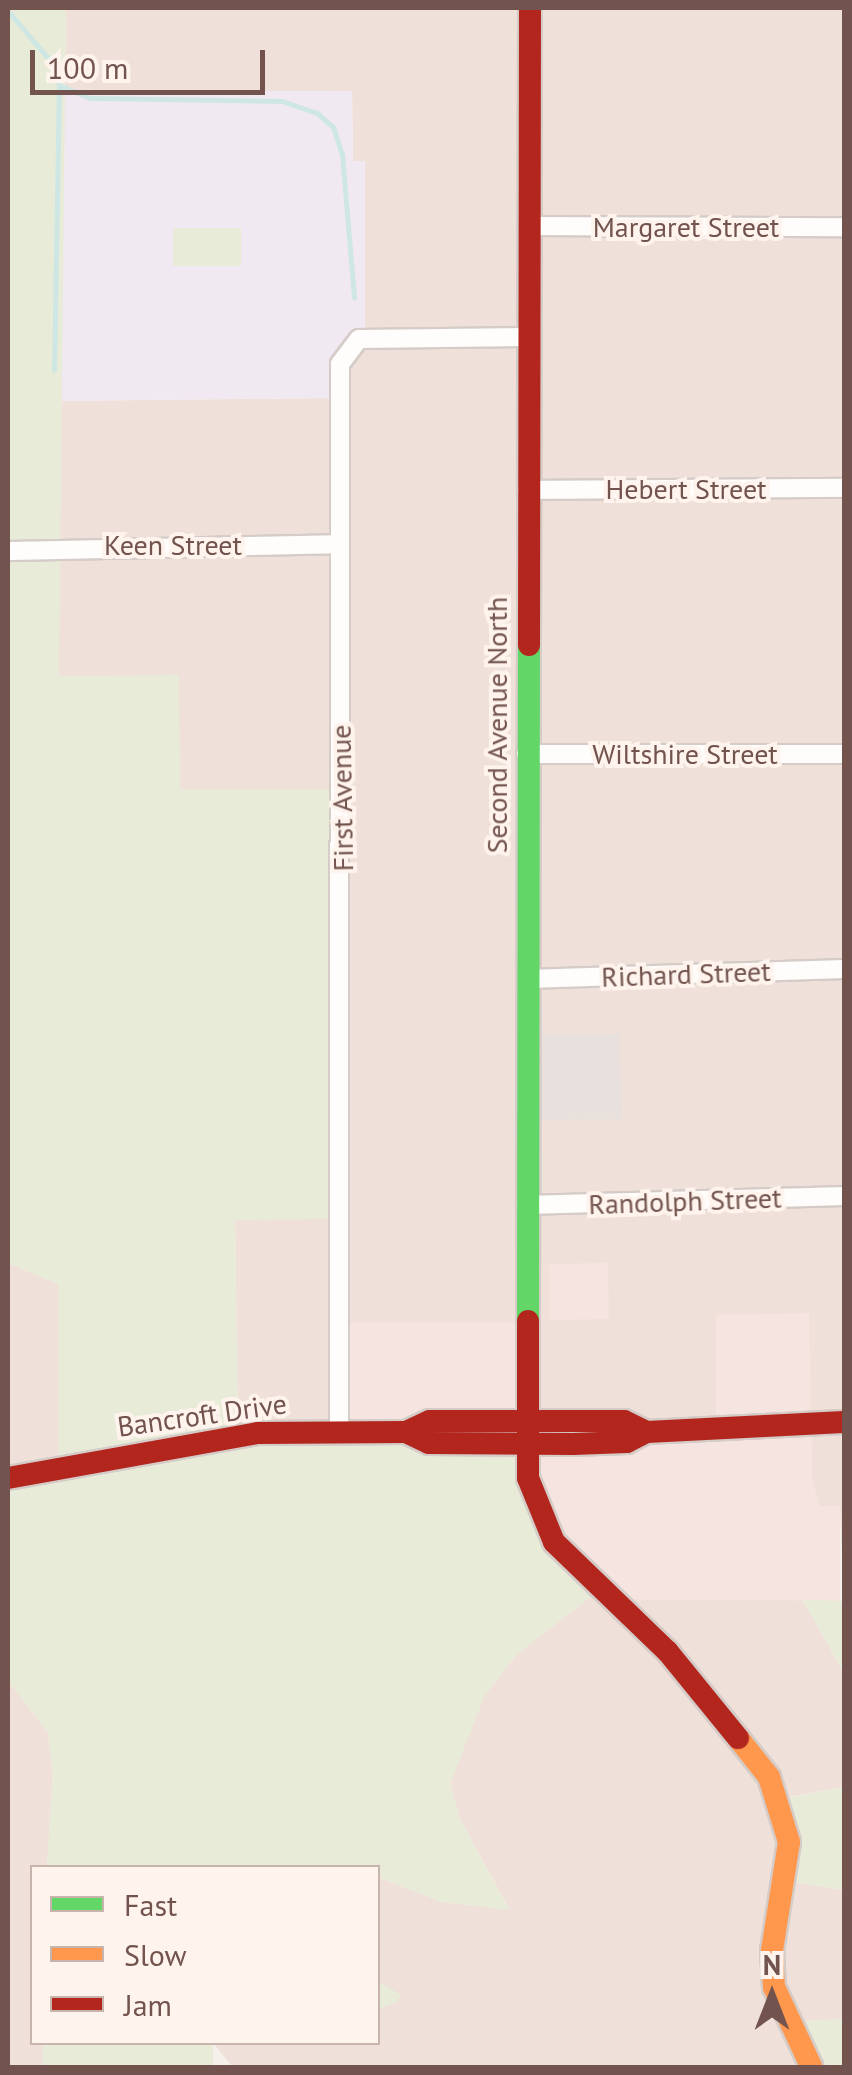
<!DOCTYPE html>
<style>
body{margin:0}
#map{position:relative;width:852px;height:2075px;overflow:hidden;background:#f6f0eb;font-family:"PT Sans",sans-serif}
div>[style]{position:absolute}
.residential>*{inset:0;background:#efe1d9}
.commercial>*{inset:0;background:#f5e4e0;transform-origin:0 0}
.industrial>*{inset:0;background:#e8e0dc;transform-origin:0 0}
.education>*{inset:0;background:#f0e9f2}
.green>*{inset:0;background:#e7ebd7;transform-origin:0 0}
.stream>*{height:5px;margin:-2.5px;padding:0 2.5px;transform-origin:2.5px;border-radius:2.5px;background:#cee7e4}
.roads{filter:drop-shadow(2px 0 #d5ccc8) drop-shadow(-2px 0 #d5ccc8) drop-shadow(0 2px #d5ccc8) drop-shadow(0 -2px #d5ccc8)}
.street>*{height:18px;margin:-9px;padding:0 9px;transform-origin:9px;border-radius:9px;background:#fefdfc}
.fast>*{height:22px;margin:-11px;padding:0 11px;transform-origin:11px;border-radius:11px;background:#63d668}
.slow>*{height:22px;margin:-11px;padding:0 11px;transform-origin:11px;border-radius:11px;background:#ff974d}
.jam>*{height:22px;margin:-11px;padding:0 11px;transform-origin:11px;border-radius:11px;background:#b3261e}
span{translate:-50% -50%;white-space:nowrap;text-align:center;line-height:1.15;-webkit-text-stroke:8px #fef4ed;paint-order:stroke}
.street-label{font-size:28px;color:#72534d}
.frame{position:absolute;inset:0;border:10px solid #72534d;pointer-events:none}
.legend{position:absolute;left:30px;top:1865px;width:350px;height:180px;box-sizing:border-box;background:#fef4ed;border:2px solid #c6b4ad;margin:0;padding:12px 18px;list-style:none;font-size:30px;color:#72534d}
.legend li{display:flex;align-items:center;gap:20px;height:50px}
.legend b{width:50px;border:2px solid #c6b4ad}
.north{position:absolute;left:722px;top:1945px;width:100px;height:100px;-webkit-text-stroke:8px #fef4ed;paint-order:stroke;rotate:0deg;font-size:28px;font-weight:700;line-height:40px;text-align:center;color:#72534d}
.north::after{content:'';display:block;margin:auto;width:35px;height:45px;background:#72534d;clip-path:polygon(50% 0,100% 100%,50% 72%,0 100%)}
.scale{position:absolute;left:30px;top:50px;width:235px;height:45px;box-sizing:border-box;border:5px solid #72534d;border-top:0;padding-left:12px;font-size:30px;line-height:35px;white-space:nowrap;color:#72534d;-webkit-text-stroke:8px #fef4ed;paint-order:stroke}
</style>
<div id="map">
<div class="residential">
<div style="clip-path:polygon(66px 8px,844px 8px,844px 1601px,840px 1507px,819px 1506px,812px 1480px,808px 1313px,717px 1426px,238px 1434px,235px 1219px,338px 1219px,340px 789px,180px 789px,59px 677px,57px 401px,336px 398px,364px 161px,353px 162px,352px 92px,65px 90px)"></div>
<div style="clip-path:polygon(8px 1263px,58px 1284px,58px 1466px,8px 1476px)"></div>
<div style="clip-path:polygon(599px 1590px,611px 1599px,803px 1600px,844px 1673px,844px 1787px,779px 1799px,783px 1880px,844px 1890px,844px 2019px,787px 2022px,811px 2067px,232px 2066px,213px 2043px,378px 2042px,378px 1877px,442px 1902px,509px 1909px,460px 1819px,450px 1784px,460px 1747px,485px 1695px,517px 1654px)"></div>
<div style="clip-path:polygon(8px 1681px,48px 1732px,53px 1773px,47px 1867px,32px 1868px,32px 2042px,43px 2043px,46px 2067px,8px 2067px)"></div>
</div>
<div class="commercial">
<div style="left:608px;top:1263px;width:56px;height:59px;rotate:89deg"></div>
<div style="clip-path:polygon(809px 1313px,812px 1479px,819px 1506px,840px 1506px,840px 1601px,611px 1599px,569px 1562px,527px 1444px,716px 1426px,716px 1315px)"></div>
<div style="left:340px;top:1323px;width:186px;height:109px"></div>
</div>
<div class="industrial">
<div style="left:620px;top:1034px;width:85px;height:91px;rotate:89deg"></div>
</div>
<div class="education">
<div style="clip-path:polygon(65px 90px,352px 91px,353px 161px,365px 161px,365px 337px,358px 337px,337px 398px,57px 401px)"></div>
</div>
<div class="green">
<div style="clip-path:polygon(8px 8px,66px 8px,59px 676px,179px 675px,180px 789px,341px 789px,339px 1219px,235px 1220px,238px 1433px,527px 1444px,527px 1478px,599px 1590px,517px 1654px,485px 1695px,450px 1784px,460px 1819px,509px 1910px,442px 1902px,378px 1877px,378px 1868px,47px 1867px,53px 1773px,48px 1732px,8px 1681px,8px 1477px,58px 1466px,58px 1284px,8px 1263px)"></div>
<div style="left:241px;top:228px;width:38px;height:68px;rotate:90deg"></div>
<div style="clip-path:polygon(803px 1600px,844px 1601px,844px 1673px)"></div>
<div style="clip-path:polygon(844px 1787px,844px 1890px,783px 1880px,778px 1800px)"></div>
<div style="clip-path:polygon(378px 1981px,401px 1995px,397px 2002px,378px 2009px)"></div>
<div style="clip-path:polygon(844px 2019px,844px 2067px,811px 2067px,786px 2022px)"></div>
<div style="left:43px;top:2043px;width:170px;height:24px"></div>
</div>
<div class="stream">
<div style="left:8px;top:11px;width:71px;rotate:49.6deg"></div>
<div style="left:54px;top:65px;width:21px;rotate:76deg"></div>
<div style="left:59px;top:85px;width:285px;rotate:91deg"></div>
<div style="left:59px;top:85px;width:34px;rotate:23deg"></div>
<div style="left:90px;top:98px;width:192px;rotate:0.9deg"></div>
<div style="left:282px;top:101px;width:37px;rotate:19deg"></div>
<div style="left:317px;top:113px;width:21px;rotate:41deg"></div>
<div style="left:333px;top:127px;width:28px;rotate:72deg"></div>
<div style="left:342px;top:154px;width:144px;rotate:85.2deg"></div>
</div>
<div class="roads">
<div class="street">
<div style="left:528px;top:226px;width:316px;rotate:0.2deg"></div>
<div style="left:527px;top:490px;width:317px;rotate:-0.4deg"></div>
<div style="left:8px;top:551px;width:330px;rotate:-1.2deg"></div>
<div style="left:526px;top:754px;width:318px"></div>
<div style="left:527px;top:979px;width:317px;rotate:-1.8deg"></div>
<div style="left:526px;top:1205px;width:318px;rotate:-1.6deg"></div>
<div style="left:339px;top:1433px;width:1069px;rotate:-89.95deg"></div>
<div style="left:340px;top:364px;width:31px;rotate:-53deg"></div>
<div style="left:359px;top:339px;width:168px;rotate:-0.7deg"></div>
</div>
<div class="fast">
<div style="left:528px;top:1321px;width:676px;rotate:-89.92deg"></div>
</div>
<div class="slow">
<div style="left:738px;top:1738px;width:50px;rotate:51.5deg"></div>
<div style="left:769px;top:1777px;width:68px;rotate:72.9deg"></div>
<div style="left:789px;top:1842px;width:109px;rotate:98.9deg"></div>
<div style="left:772px;top:1950px;width:37px;rotate:87deg"></div>
<div style="left:774px;top:1987px;width:89px;rotate:64.9deg"></div>
</div>
<div class="jam">
<div style="left:529px;top:645px;width:637px;rotate:-89.91deg"></div>
<div style="left:528px;top:1321px;width:157px;rotate:90deg"></div>
<div style="left:528px;top:1478px;width:69px;rotate:67.9deg"></div>
<div style="left:554px;top:1542px;width:158px;rotate:44deg"></div>
<div style="left:668px;top:1652px;width:111px;rotate:50.9deg"></div>
<div style="left:406px;top:1432px;width:25px;rotate:26deg"></div>
<div style="left:429px;top:1443px;width:144px;rotate:0.4deg"></div>
<div style="left:573px;top:1444px;width:54px;rotate:-2.1deg"></div>
<div style="left:627px;top:1442px;width:22px;rotate:-27deg"></div>
<div style="left:647px;top:1432px;width:197px;rotate:-2.9deg"></div>
<div style="left:8px;top:1478px;width:254px;rotate:-10.2deg"></div>
<div style="left:258px;top:1433px;width:148px;rotate:-0.4deg"></div>
<div style="left:406px;top:1432px;width:26px;rotate:-25deg"></div>
<div style="left:430px;top:1421px;width:194px"></div>
<div style="left:624px;top:1421px;width:25px;rotate:26deg"></div>
</div>
</div>
<div class="street-label">
<span style="left:686px;top:227px">Margaret Street</span>
<span style="left:686px;top:489px">Hebert Street</span>
<span style="left:173px;top:545px">Keen Street</span>
<span style="left:497px;top:725px;rotate:-90deg">Second Avenue North</span>
<span style="left:685px;top:754px">Wiltshire Street</span>
<span style="left:342px;top:798px;rotate:-91deg">First Avenue</span>
<span style="left:686px;top:974px;rotate:-2deg">Richard Street</span>
<span style="left:685px;top:1201px;rotate:-2deg">Randolph Street</span>
<span style="left:202px;top:1415px;rotate:-8deg">Bancroft Drive</span>
</div>
<div class="frame"></div>
<ul class="legend">
<li><b style="height:12px;background:#63d668"></b>Fast</li>
<li><b style="height:12px;background:#ff974d"></b>Slow</li>
<li><b style="height:12px;background:#b3261e"></b>Jam</li>
</ul>
<div class="north">N</div>
<div class="scale">100 m</div>
</div>
